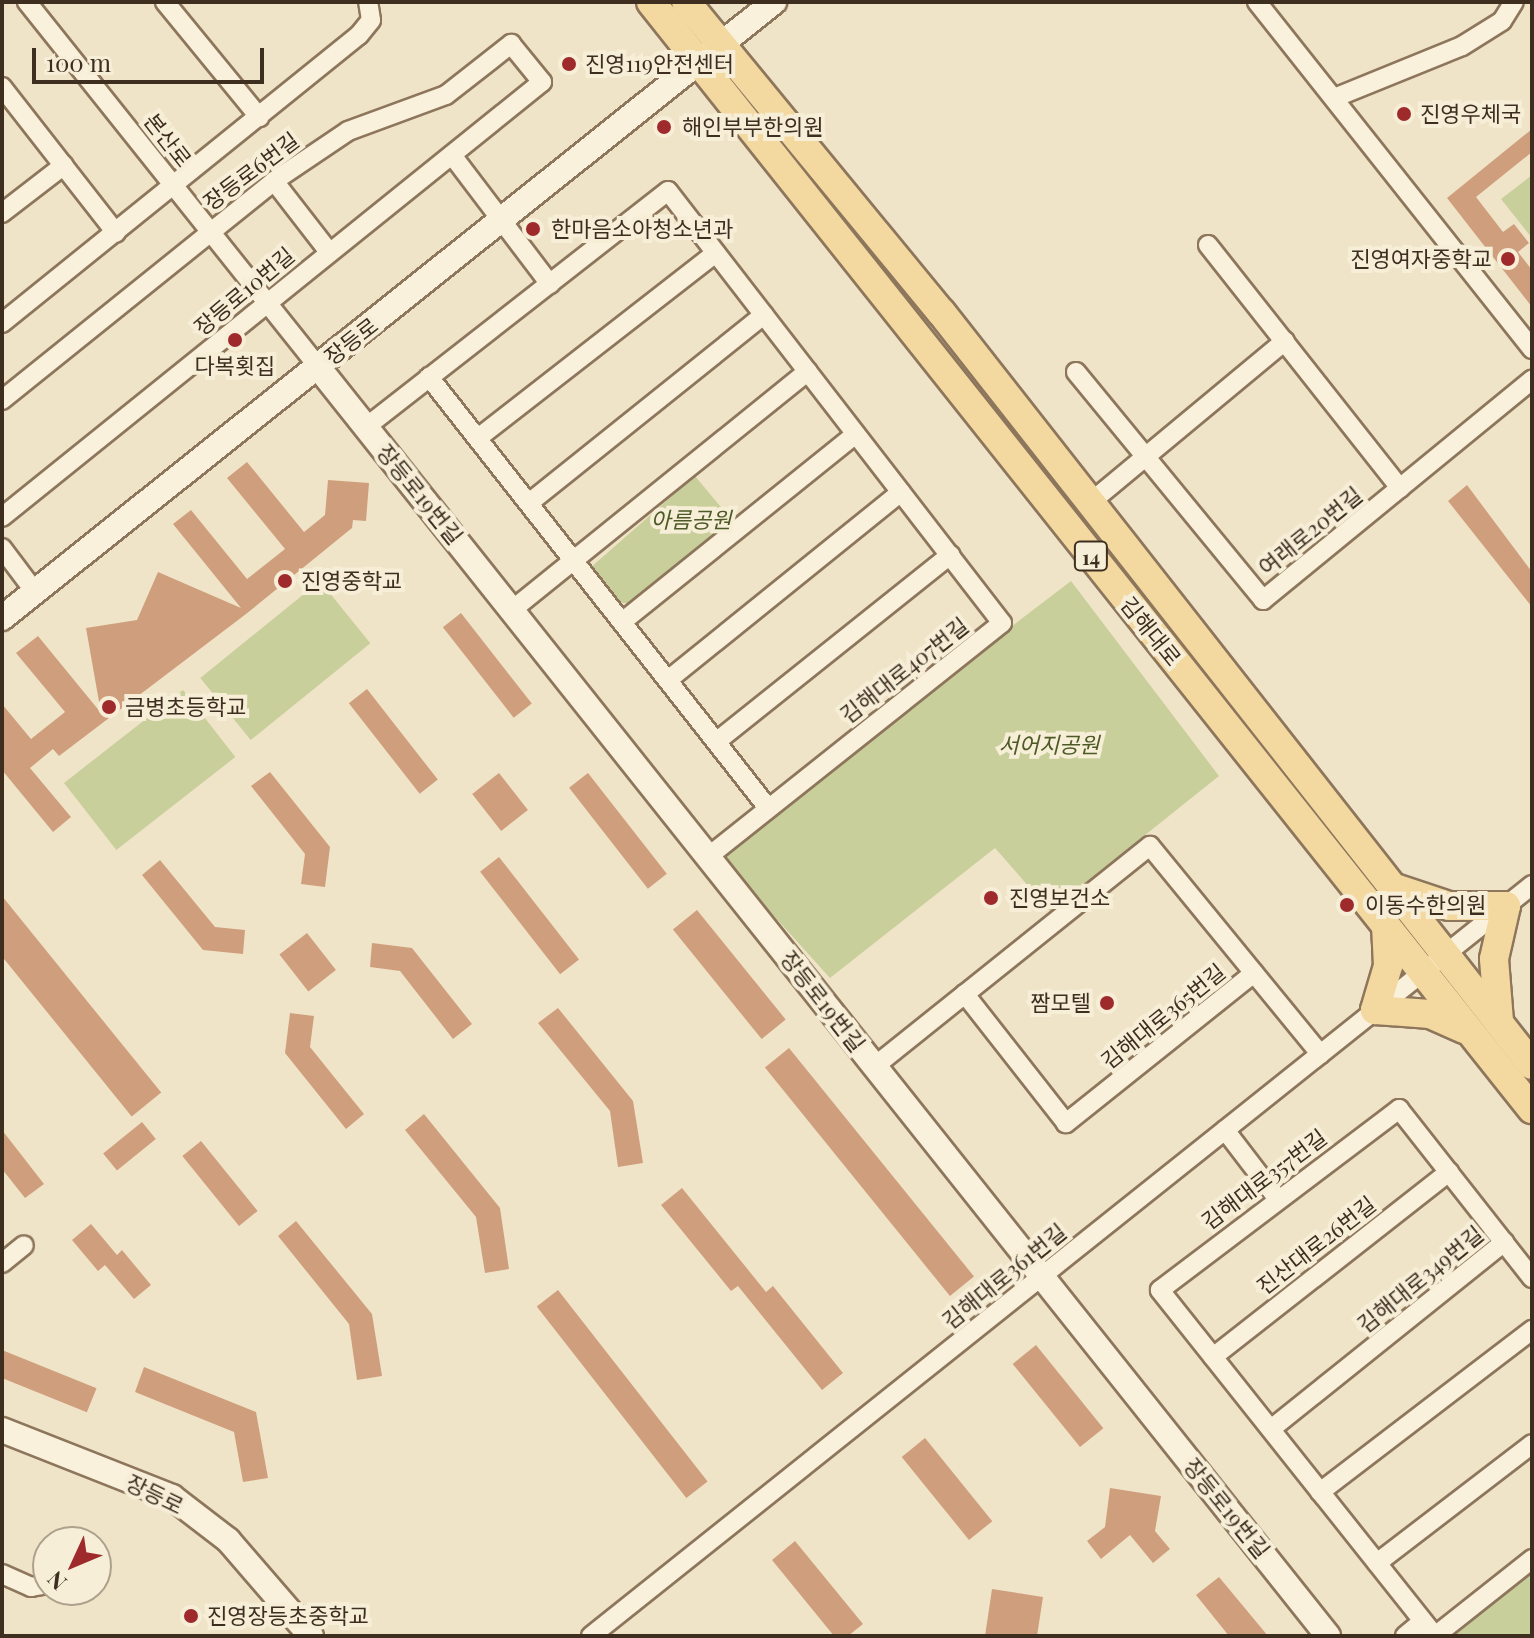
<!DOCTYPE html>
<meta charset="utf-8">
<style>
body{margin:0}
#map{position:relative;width:1534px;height:1638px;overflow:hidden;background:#f0e4c8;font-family:"Playfair Display","Noto Sans KR",serif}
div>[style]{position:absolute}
.green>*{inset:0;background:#c9cf9b;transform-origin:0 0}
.building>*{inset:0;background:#cf9f7d;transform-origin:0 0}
.roads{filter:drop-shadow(2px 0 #8d765c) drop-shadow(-2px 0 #8d765c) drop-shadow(0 2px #8d765c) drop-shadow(0 -2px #8d765c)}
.street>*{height:18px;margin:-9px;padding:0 9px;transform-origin:9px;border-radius:9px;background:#faf1dc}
.secondary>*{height:24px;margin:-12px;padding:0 12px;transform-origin:12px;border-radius:12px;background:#faf1dc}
.primary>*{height:28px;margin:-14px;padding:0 14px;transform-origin:14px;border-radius:14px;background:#f3d9a0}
.dots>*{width:22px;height:22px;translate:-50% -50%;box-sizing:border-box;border:4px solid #f7eed8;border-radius:50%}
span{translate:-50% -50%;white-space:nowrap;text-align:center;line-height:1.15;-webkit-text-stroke:8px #f7eed8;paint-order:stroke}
.shield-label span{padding:2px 6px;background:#f7eed8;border:2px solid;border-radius:6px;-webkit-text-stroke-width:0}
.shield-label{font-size:20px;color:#3d2e20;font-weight:700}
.poi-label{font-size:22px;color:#3d2e20}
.left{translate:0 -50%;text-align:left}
.right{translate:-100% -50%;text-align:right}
.street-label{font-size:22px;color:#3d2e20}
.park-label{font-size:22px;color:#4d5a26;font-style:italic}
.frame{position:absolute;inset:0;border:4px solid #3d2e20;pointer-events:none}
.north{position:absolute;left:32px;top:1526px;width:80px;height:80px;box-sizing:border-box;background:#f7eed8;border:2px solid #ada18e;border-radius:50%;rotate:226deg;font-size:22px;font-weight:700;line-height:32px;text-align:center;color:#3d2e20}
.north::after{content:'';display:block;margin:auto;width:28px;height:36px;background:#9e2a2b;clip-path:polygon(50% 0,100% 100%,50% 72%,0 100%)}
.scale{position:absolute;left:32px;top:48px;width:232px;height:36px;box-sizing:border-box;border:4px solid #3d2e20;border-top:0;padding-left:10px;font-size:24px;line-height:28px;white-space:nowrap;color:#3d2e20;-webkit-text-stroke:6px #f7eed8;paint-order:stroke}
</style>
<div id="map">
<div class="green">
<div style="clip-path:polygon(1532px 175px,1532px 238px,1501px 199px)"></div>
<div style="clip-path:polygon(695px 476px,735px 524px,637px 603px,618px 603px,590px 568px)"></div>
<div style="left:320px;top:581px;width:80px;height:154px;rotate:51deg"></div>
<div style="clip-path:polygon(1071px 581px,1219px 776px,1050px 911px,995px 848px,830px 978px,716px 852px)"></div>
<div style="left:183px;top:690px;width:85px;height:151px;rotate:52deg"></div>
<div style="clip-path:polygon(1532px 1571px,1532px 1636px,1454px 1636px)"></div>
</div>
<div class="building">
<div style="clip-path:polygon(1532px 129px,1532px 152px,1476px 197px,1503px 232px,1514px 224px,1529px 243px,1518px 252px,1532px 270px,1532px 307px,1447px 198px)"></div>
<div style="clip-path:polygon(247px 462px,304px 532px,325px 515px,328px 480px,369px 483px,366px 521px,353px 520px,352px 528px,246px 614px,59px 756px,53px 749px,30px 768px,71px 817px,53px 832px,2px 770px,2px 704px,31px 739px,65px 712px,16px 653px,38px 636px,101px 713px,86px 628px,137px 620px,158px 572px,241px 608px,173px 524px,191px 510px,247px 579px,285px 549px,227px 478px)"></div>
<div style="clip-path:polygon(1467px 485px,1532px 572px,1532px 607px,1448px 501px)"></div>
<div style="left:461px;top:613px;width:115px;height:23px;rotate:52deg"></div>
<div style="left:367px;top:689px;width:115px;height:23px;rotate:52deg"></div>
<div style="clip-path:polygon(270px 772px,330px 847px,325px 887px,301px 884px,305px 854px,251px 786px)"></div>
<div style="left:499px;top:773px;width:47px;height:34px;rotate:52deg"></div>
<div style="left:588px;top:773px;width:128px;height:24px;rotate:52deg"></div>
<div style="left:499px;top:857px;width:130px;height:24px;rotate:52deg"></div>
<div style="clip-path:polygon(160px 860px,215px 927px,245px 930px,243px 954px,203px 950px,142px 875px)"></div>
<div style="left:2px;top:896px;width:253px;height:38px;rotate:51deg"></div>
<div style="left:697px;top:910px;width:141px;height:31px;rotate:51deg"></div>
<div style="left:307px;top:933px;width:47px;height:35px;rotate:52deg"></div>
<div style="clip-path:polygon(372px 943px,412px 948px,472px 1024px,453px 1039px,400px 971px,370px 967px)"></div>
<div style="clip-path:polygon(558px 1008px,633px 1101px,643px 1163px,618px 1167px,610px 1111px,538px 1023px)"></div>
<div style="clip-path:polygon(290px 1013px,314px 1016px,310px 1047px,364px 1114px,346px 1129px,285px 1053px)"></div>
<div style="left:789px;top:1048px;width:294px;height:31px;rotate:51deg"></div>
<div style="clip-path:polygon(424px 1114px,500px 1208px,509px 1269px,485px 1273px,476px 1217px,405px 1130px)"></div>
<div style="left:142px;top:1122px;width:22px;height:50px;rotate:51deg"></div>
<div style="clip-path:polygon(2px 1130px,44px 1184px,25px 1198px,2px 1169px)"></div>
<div style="left:201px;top:1141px;width:90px;height:24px;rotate:51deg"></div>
<div style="clip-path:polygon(682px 1188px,766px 1292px,773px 1286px,843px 1373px,822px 1390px,738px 1286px,731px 1291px,661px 1205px)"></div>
<div style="clip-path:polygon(296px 1221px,372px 1314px,382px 1376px,357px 1380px,349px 1324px,278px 1236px)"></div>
<div style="clip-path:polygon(91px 1224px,117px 1255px,122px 1250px,151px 1285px,134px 1299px,105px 1265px,98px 1271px,72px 1240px)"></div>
<div style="left:558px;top:1290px;width:243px;height:27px;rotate:52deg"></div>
<div style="left:1036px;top:1345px;width:107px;height:30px;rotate:51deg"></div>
<div style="left:2px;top:1350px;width:102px;height:26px;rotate:22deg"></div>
<div style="clip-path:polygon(144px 1367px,256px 1412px,268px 1478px,243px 1482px,234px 1432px,135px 1392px)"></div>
<div style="left:925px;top:1438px;width:107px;height:30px;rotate:51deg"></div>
<div style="clip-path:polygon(1110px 1488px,1161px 1496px,1155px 1531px,1170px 1549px,1153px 1563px,1130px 1535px,1101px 1559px,1087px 1541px,1105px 1527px)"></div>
<div style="clip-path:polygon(795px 1541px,863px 1624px,848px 1636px,834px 1636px,772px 1560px)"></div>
<div style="clip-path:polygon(1219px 1577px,1268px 1636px,1229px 1636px,1196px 1595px)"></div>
<div style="clip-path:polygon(992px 1589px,1043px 1597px,1037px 1636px,985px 1636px)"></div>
</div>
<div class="roads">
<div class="street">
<div style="left:27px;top:2px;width:467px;rotate:51.4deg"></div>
<div style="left:165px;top:2px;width:149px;rotate:50.7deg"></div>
<div style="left:1257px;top:2px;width:443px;rotate:51.6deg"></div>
<div style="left:2px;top:87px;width:185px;rotate:52deg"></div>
<div style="left:1334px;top:98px;width:138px;rotate:-22.1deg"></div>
<div style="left:1462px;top:46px;width:47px;rotate:-32deg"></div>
<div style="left:1502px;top:21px;width:22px;rotate:-58deg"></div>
<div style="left:452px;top:155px;width:162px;rotate:52.8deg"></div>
<div style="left:274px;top:181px;width:90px;rotate:52.2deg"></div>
<div style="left:2px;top:213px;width:78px;rotate:-37.7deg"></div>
<div style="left:1208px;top:245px;width:310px;rotate:51.7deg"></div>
<div style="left:2px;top:323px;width:459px;rotate:-38.9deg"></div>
<div style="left:359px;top:35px;width:19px;rotate:-51deg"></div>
<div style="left:371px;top:20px;width:18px;rotate:-99deg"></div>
<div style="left:1076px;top:372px;width:295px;rotate:50.6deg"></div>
<div style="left:1263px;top:600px;width:348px;rotate:-39.3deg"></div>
<div style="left:429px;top:377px;width:548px;rotate:51.81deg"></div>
<div style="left:2px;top:400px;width:349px;rotate:-38.8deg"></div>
<div style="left:274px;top:181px;width:89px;rotate:-34deg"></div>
<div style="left:348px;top:131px;width:104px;rotate:-20.2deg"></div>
<div style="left:446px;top:95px;width:83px;rotate:-38.1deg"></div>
<div style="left:511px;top:44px;width:49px;rotate:50.8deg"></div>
<div style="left:542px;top:82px;width:693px;rotate:141.15deg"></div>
<div style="left:366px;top:427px;width:383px;rotate:-38deg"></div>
<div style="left:668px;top:191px;width:546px;rotate:52.29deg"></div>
<div style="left:1002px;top:623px;width:376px;rotate:141.5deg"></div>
<div style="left:478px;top:438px;width:301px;rotate:-37.9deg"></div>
<div style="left:1091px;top:502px;width:252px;rotate:-39.7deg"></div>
<div style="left:529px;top:503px;width:301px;rotate:-38.7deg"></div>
<div style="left:2px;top:548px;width:55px;rotate:53.1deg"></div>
<div style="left:512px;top:610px;width:380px;rotate:-38.9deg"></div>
<div style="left:622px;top:622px;width:300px;rotate:-38.8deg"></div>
<div style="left:668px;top:680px;width:299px;rotate:-38.9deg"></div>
<div style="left:716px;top:742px;width:300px;rotate:-38.6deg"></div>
<div style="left:1254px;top:973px;width:241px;rotate:141.4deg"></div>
<div style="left:1066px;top:1123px;width:164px;rotate:-128.1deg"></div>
<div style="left:965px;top:994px;width:237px;rotate:-38.7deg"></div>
<div style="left:1150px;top:846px;width:269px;rotate:50.7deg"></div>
<div style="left:875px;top:1066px;width:115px;rotate:-38.7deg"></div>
<div style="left:1225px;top:1130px;width:86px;rotate:52.6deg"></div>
<div style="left:2px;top:1263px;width:28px;rotate:-39deg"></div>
<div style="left:1213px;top:1357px;width:300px;rotate:-38.1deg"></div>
<div style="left:1271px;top:1429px;width:299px;rotate:-38.7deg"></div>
<div style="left:1320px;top:1492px;width:267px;rotate:-37.4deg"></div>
<div style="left:1377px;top:1563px;width:195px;rotate:-37.5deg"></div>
<div style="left:2px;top:1574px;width:32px;rotate:24deg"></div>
<div style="left:31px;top:1587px;width:17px;rotate:-10deg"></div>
<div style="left:591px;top:1636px;width:1204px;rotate:-38.59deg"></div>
<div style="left:1405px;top:1636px;width:23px;rotate:-40deg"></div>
<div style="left:1435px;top:1636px;width:442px;rotate:-128.5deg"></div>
<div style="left:1160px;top:1290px;width:300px;rotate:-37.1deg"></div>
<div style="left:1399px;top:1109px;width:215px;rotate:51.8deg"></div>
<div style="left:1435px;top:1636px;width:124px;rotate:-38.4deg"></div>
</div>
<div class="secondary">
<div style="left:318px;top:367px;width:1622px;rotate:51.48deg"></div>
<div style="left:2px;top:618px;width:988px;rotate:-38.59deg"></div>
<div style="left:2px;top:1430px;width:183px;rotate:21.5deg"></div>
<div style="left:172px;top:1497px;width:71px;rotate:37.5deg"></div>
<div style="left:228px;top:1540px;width:127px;rotate:49.2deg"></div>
</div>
<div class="primary">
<div style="left:651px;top:2px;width:1415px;rotate:51.49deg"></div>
<div style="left:686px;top:2px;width:401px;rotate:50.6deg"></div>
<div style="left:941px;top:312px;width:957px;rotate:51.87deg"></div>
<div style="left:1395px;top:888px;width:57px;rotate:18.4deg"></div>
<div style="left:1449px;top:906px;width:57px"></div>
<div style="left:1506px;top:906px;width:54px;rotate:102.8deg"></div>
<div style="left:1494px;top:959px;width:62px;rotate:85.4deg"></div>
<div style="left:1386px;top:925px;width:41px;rotate:87.2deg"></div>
<div style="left:1388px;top:966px;width:46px;rotate:106.5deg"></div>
<div style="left:1375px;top:1010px;width:55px;rotate:4.2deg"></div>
<div style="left:1430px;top:1014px;width:37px;rotate:24deg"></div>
</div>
</div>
<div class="dots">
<div style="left:569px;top:64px;background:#9e2a2b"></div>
<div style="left:1404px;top:114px;background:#9e2a2b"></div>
<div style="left:664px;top:127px;background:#9e2a2b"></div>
<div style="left:533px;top:229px;background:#9e2a2b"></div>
<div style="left:1508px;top:259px;background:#9e2a2b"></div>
<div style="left:235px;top:340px;background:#9e2a2b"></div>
<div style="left:285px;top:581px;background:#9e2a2b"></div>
<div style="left:109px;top:707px;background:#9e2a2b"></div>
<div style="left:991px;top:898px;background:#9e2a2b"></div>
<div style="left:1347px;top:905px;background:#9e2a2b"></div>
<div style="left:1107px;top:1003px;background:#9e2a2b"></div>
<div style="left:191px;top:1616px;background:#9e2a2b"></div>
</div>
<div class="shield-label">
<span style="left:1091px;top:556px">14</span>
</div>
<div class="poi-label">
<span class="left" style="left:585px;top:64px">진영119안전센터</span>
<span class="left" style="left:1420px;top:114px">진영우체국</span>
<span class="left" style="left:682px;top:127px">해인부부한의원</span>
<span class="left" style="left:551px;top:229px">한마음소아청소년과</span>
<span class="right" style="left:1492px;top:259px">진영여자중학교</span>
<span style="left:235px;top:366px">다복횟집</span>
<span class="left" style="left:301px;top:581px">진영중학교</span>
<span class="left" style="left:125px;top:707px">금병초등학교</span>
<span class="left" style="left:1009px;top:898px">진영보건소</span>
<span class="left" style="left:1365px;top:905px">이동수한의원</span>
<span class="right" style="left:1091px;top:1003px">짬모텔</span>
<span class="left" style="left:207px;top:1616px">진영장등초중학교</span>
</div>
<div class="street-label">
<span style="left:168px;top:140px;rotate:52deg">본산로</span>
<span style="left:251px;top:171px;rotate:-37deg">장등로6번길</span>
<span style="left:244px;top:291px;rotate:-40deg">장등로10번길</span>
<span style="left:351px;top:341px;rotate:-38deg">장등로</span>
<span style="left:420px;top:494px;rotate:51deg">장등로19번길</span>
<span style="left:1310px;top:531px;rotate:-39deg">여래로20번길</span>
<span style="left:1151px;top:631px;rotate:51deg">김해대로</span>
<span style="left:904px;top:670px;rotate:-38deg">김해대로407번길</span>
<span style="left:823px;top:1001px;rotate:52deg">장등로19번길</span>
<span style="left:1163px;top:1016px;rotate:-39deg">김해대로365번길</span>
<span style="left:1264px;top:1179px;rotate:-37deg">김해대로357번길</span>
<span style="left:1316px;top:1245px;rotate:-38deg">진산대로26번길</span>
<span style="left:1004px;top:1276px;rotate:-39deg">김해대로361번길</span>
<span style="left:1420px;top:1279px;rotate:-39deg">김해대로349번길</span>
<span style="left:155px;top:1494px;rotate:26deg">장등로</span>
<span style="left:1227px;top:1508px;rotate:51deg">장등로19번길</span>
</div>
<div class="park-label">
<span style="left:691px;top:520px">아름공원</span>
<span style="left:1049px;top:745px">서어지공원</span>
</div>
<div class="frame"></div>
<div class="north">N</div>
<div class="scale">100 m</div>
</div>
